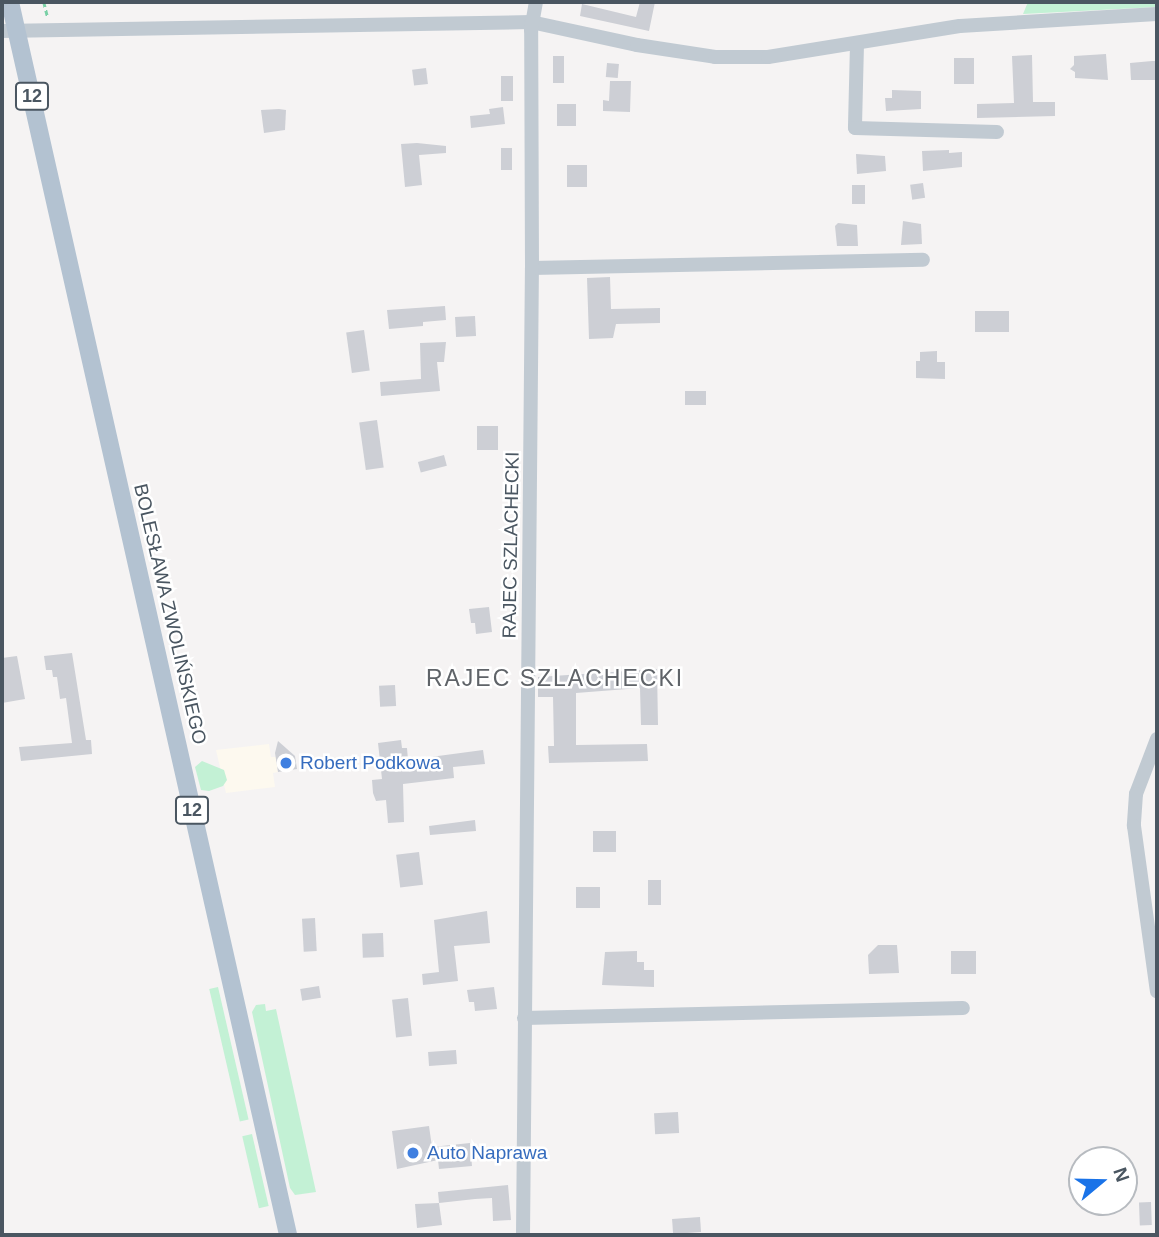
<!DOCTYPE html>
<meta charset="utf-8">
<style>
body{margin:0}
#map{position:relative;width:1159px;height:1237px;overflow:hidden;background:#f5f3f3;font-family:Helvetica,sans-serif}
div>[style]{position:absolute}
.commercial>*{inset:0;background:#fdf9ef}
.green>*{inset:0;background:#c3f1d5;transform-origin:0 0}
.building>*{inset:0;background:#cdcfd5;transform-origin:0 0}
.path>*{height:2.5px;margin-top:-1.25px;transform-origin:0;background:repeating-linear-gradient(90deg,#7ad0a6 0 5px,transparent 0 8.5px)}
.minor>*{height:14px;margin:-7px;padding:0 7px;transform-origin:7px;border-radius:7px;background:#c1cad2}
.major>*{height:18px;margin:-9px;padding:0 9px;transform-origin:9px;border-radius:9px;background:#b3c2d1}
.dots>*{width:19px;height:19px;translate:-50% -50%;box-sizing:border-box;border:4px solid #fff;border-radius:50%}
span{translate:-50% -50%;white-space:nowrap;text-align:center;line-height:1.15;-webkit-text-stroke:5px #fff;paint-order:stroke}
.shield-label span{padding:2px 5px;background:#fff;border:2px solid;border-radius:5px;-webkit-text-stroke-width:0}
.shield-label{font-size:18px;color:#4a5661;font-weight:700}
.street-label{font-size:19px;color:#4a5661}
.shop-label{font-size:19px;color:#366cbe}
.left{translate:0 -50%;text-align:left}
.quarter-label{font-size:23px;color:#5f6368;letter-spacing:2px}
.frame{position:absolute;inset:0;border:4px solid #4a5661;pointer-events:none}
.north{position:absolute;left:1068px;top:1146px;width:70px;height:70px;box-sizing:border-box;background:#fff;border:2px solid #b7bbc0;border-radius:50%;rotate:71deg;font-size:19px;font-weight:700;line-height:28px;text-align:center;color:#4a5661}
.north::after{content:'';display:block;margin:auto;width:24px;height:32px;background:#1a73e8;clip-path:polygon(50% 0,100% 100%,50% 72%,0 100%)}
</style>
<div id="map">
<div class="commercial">
<div style="clip-path:polygon(269px 744px,271px 757px,276px 757px,278px 772px,273px 773px,275px 787px,226px 793px,216px 750px)"></div>
</div>
<div class="green">
<div style="clip-path:polygon(1028px 2px,1157px 2px,1157px 7px,1023px 14px)"></div>
<div style="clip-path:polygon(202px 761px,224px 770px,227px 780px,223px 786px,209px 791px,201px 790px,195px 767px)"></div>
<div style="left:218px;top:987px;width:136px;height:9px;rotate:77deg"></div>
<div style="clip-path:polygon(265px 1004px,266px 1011px,276px 1009px,316px 1192px,295px 1195px,290px 1188px,252px 1012px,256px 1005px)"></div>
<div style="left:252px;top:1134px;width:74px;height:10px;rotate:77deg"></div>
</div>
<div class="building">
<div style="clip-path:polygon(640px 2px,655px 2px,649px 31px,580px 16px,582px 4px,636px 17px)"></div>
<div style="clip-path:polygon(1106px 54px,1108px 80px,1075px 78px,1075px 72px,1070px 69px,1074px 65px,1074px 56px)"></div>
<div style="clip-path:polygon(1032px 55px,1033px 102px,1055px 102px,1055px 116px,977px 118px,977px 104px,1014px 103px,1012px 56px)"></div>
<div style="left:553px;top:56px;width:11px;height:27px"></div>
<div style="left:974px;top:58px;width:26px;height:20px;rotate:90deg"></div>
<div style="clip-path:polygon(1152px 61px,1157px 61px,1157px 80px,1131px 80px,1130px 63px)"></div>
<div style="left:607px;top:63px;width:12px;height:14px;rotate:5deg"></div>
<div style="left:426px;top:68px;width:16px;height:14px;rotate:83deg"></div>
<div style="left:501px;top:76px;width:12px;height:25px"></div>
<div style="clip-path:polygon(610px 81px,631px 81px,630px 112px,603px 111px,603px 100px,609px 101px)"></div>
<div style="clip-path:polygon(892px 90px,921px 91px,921px 109px,886px 111px,885px 98px,892px 98px)"></div>
<div style="left:557px;top:104px;width:19px;height:22px"></div>
<div style="clip-path:polygon(503px 107px,505px 124px,471px 128px,470px 116px,490px 114px,489px 109px)"></div>
<div style="clip-path:polygon(279px 109px,286px 110px,285px 130px,264px 133px,261px 110px)"></div>
<div style="clip-path:polygon(417px 143px,446px 146px,446px 153px,419px 155px,422px 185px,405px 187px,401px 144px)"></div>
<div style="left:501px;top:148px;width:11px;height:22px"></div>
<div style="clip-path:polygon(949px 150px,949px 153px,962px 152px,962px 167px,923px 171px,922px 151px)"></div>
<div style="clip-path:polygon(856px 154px,885px 156px,886px 171px,857px 174px)"></div>
<div style="left:587px;top:165px;width:22px;height:20px;rotate:90deg"></div>
<div style="left:923px;top:183px;width:15px;height:13px;rotate:82deg"></div>
<div style="left:852px;top:185px;width:13px;height:19px"></div>
<div style="clip-path:polygon(903px 221px,921px 224px,922px 244px,901px 245px)"></div>
<div style="clip-path:polygon(838px 223px,857px 225px,858px 246px,837px 246px,835px 226px)"></div>
<div style="clip-path:polygon(610px 277px,611px 309px,660px 308px,660px 323px,616px 324px,613px 338px,589px 339px,587px 278px)"></div>
<div style="clip-path:polygon(445px 306px,446px 320px,423px 322px,423px 326px,389px 329px,387px 310px)"></div>
<div style="left:975px;top:311px;width:34px;height:21px"></div>
<div style="left:475px;top:316px;width:20px;height:20px;rotate:87deg"></div>
<div style="left:364px;top:330px;width:41px;height:18px;rotate:82deg"></div>
<div style="clip-path:polygon(446px 342px,444px 362px,437px 362px,440px 391px,381px 396px,380px 382px,421px 379px,420px 343px)"></div>
<div style="clip-path:polygon(937px 351px,937px 362px,945px 362px,945px 379px,916px 378px,916px 361px,920px 361px,920px 352px)"></div>
<div style="left:685px;top:391px;width:21px;height:14px"></div>
<div style="left:377px;top:420px;width:48px;height:18px;rotate:82deg"></div>
<div style="left:477px;top:426px;width:21px;height:24px"></div>
<div style="left:444px;top:455px;width:11px;height:27px;rotate:75deg"></div>
<div style="clip-path:polygon(489px 607px,492px 632px,476px 634px,475px 623px,471px 623px,469px 609px)"></div>
<div style="clip-path:polygon(72px 653px,86px 740px,91px 740px,92px 754px,21px 761px,19px 747px,72px 743px,66px 698px,60px 699px,57px 677px,53px 677px,52px 670px,46px 670px,44px 656px)"></div>
<div style="clip-path:polygon(17px 656px,25px 699px,2px 703px,2px 658px)"></div>
<div style="clip-path:polygon(657px 669px,658px 725px,641px 725px,640px 688px,576px 693px,576px 745px,647px 744px,648px 761px,549px 763px,548px 746px,554px 746px,553px 697px,538px 697px,538px 677px)"></div>
<div style="left:395px;top:685px;width:21px;height:16px;rotate:87deg"></div>
<div style="clip-path:polygon(401px 740px,402px 748px,407px 748px,408px 760px,483px 750px,485px 764px,453px 767px,454px 778px,403px 784px,404px 822px,388px 823px,386px 800px,376px 801px,373px 793px,372px 780px,382px 779px,378px 743px)"></div>
<div style="clip-path:polygon(278px 741px,295px 756px,297px 769px,278px 772px,275px 753px)"></div>
<div style="clip-path:polygon(475px 820px,476px 831px,430px 835px,429px 826px)"></div>
<div style="left:593px;top:831px;width:23px;height:21px"></div>
<div style="left:419px;top:852px;width:33px;height:23px;rotate:83deg"></div>
<div style="left:648px;top:880px;width:13px;height:25px"></div>
<div style="left:576px;top:887px;width:24px;height:21px"></div>
<div style="clip-path:polygon(487px 911px,490px 943px,454px 946px,458px 981px,423px 985px,422px 974px,439px 972px,434px 920px)"></div>
<div style="left:315px;top:918px;width:33px;height:13px;rotate:87deg"></div>
<div style="left:383px;top:933px;width:24px;height:21px;rotate:88deg"></div>
<div style="clip-path:polygon(878px 945px,897px 945px,899px 973px,869px 974px,868px 955px)"></div>
<div style="clip-path:polygon(637px 951px,637px 962px,644px 962px,644px 970px,654px 970px,654px 987px,602px 985px,605px 952px)"></div>
<div style="left:951px;top:951px;width:25px;height:23px"></div>
<div style="left:319px;top:986px;width:12px;height:19px;rotate:81deg"></div>
<div style="clip-path:polygon(494px 987px,497px 1009px,475px 1011px,474px 1002px,469px 1002px,467px 990px)"></div>
<div style="left:408px;top:998px;width:38px;height:16px;rotate:84deg"></div>
<div style="left:456px;top:1050px;width:14px;height:28px;rotate:86deg"></div>
<div style="left:678px;top:1112px;width:21px;height:24px;rotate:87deg"></div>
<div style="clip-path:polygon(429px 1126px,432px 1147px,470px 1143px,472px 1166px,439px 1169px,438px 1160px,397px 1169px,392px 1131px)"></div>
<div style="clip-path:polygon(508px 1185px,511px 1220px,493px 1221px,492px 1198px,475px 1199px,439px 1203px,442px 1225px,417px 1228px,415px 1204px,439px 1203px,438px 1192px)"></div>
<div style="left:1151px;top:1202px;width:23px;height:12px;rotate:88deg"></div>
<div style="left:700px;top:1217px;width:15px;height:28px;rotate:86deg"></div>
</div>
<div class="path">
<div style="left:44px;top:2px;width:16px;rotate:76deg"></div>
</div>
<div class="minor">
<div style="left:2px;top:31px;width:529px;rotate:-0.97deg"></div>
<div style="left:531px;top:22px;width:108px;rotate:12.2deg"></div>
<div style="left:637px;top:45px;width:79px;rotate:8.7deg"></div>
<div style="left:715px;top:57px;width:53px"></div>
<div style="left:768px;top:57px;width:194px;rotate:-9.2deg"></div>
<div style="left:960px;top:26px;width:197px;rotate:-3.5deg"></div>
<div style="left:857px;top:44px;width:84px;rotate:91.4deg"></div>
<div style="left:855px;top:128px;width:142px;rotate:1.6deg"></div>
<div style="left:532px;top:268px;width:391px;rotate:-1.2deg"></div>
<div style="left:1157px;top:739px;width:59px;rotate:110.9deg"></div>
<div style="left:1136px;top:794px;width:32px;rotate:94deg"></div>
<div style="left:1134px;top:826px;width:167px;rotate:82.1deg"></div>
<div style="left:524px;top:1018px;width:439px;rotate:-1.3deg"></div>
<div style="left:523px;top:1235px;width:967px;rotate:-89.47deg"></div>
<div style="left:532px;top:268px;width:238px;rotate:-90.2deg"></div>
<div style="left:531px;top:30px;width:28px;rotate:-80deg"></div>
</div>
<div class="major">
<div style="left:10px;top:2px;width:1264px;rotate:77.29deg"></div>
</div>
<div class="dots">
<div style="left:286px;top:763px;background:#3f7fe0"></div>
<div style="left:413px;top:1153px;background:#3f7fe0"></div>
</div>
<div class="shield-label">
<span style="left:32px;top:96px">12</span>
<span style="left:192px;top:810px">12</span>
</div>
<div class="street-label">
<span style="left:511px;top:545px;rotate:-89deg">RAJEC SZLACHECKI</span>
<span style="left:170px;top:614px;rotate:77deg">BOLESŁAWA ZWOLIŃSKIEGO</span>
</div>
<div class="shop-label">
<span class="left" style="left:300px;top:763px">Robert Podkowa</span>
<span class="left" style="left:427px;top:1153px">Auto Naprawa</span>
</div>
<div class="quarter-label">
<span style="left:555px;top:678px">RAJEC SZLACHECKI</span>
</div>
<div class="frame"></div>
<div class="north">N</div>
</div>
